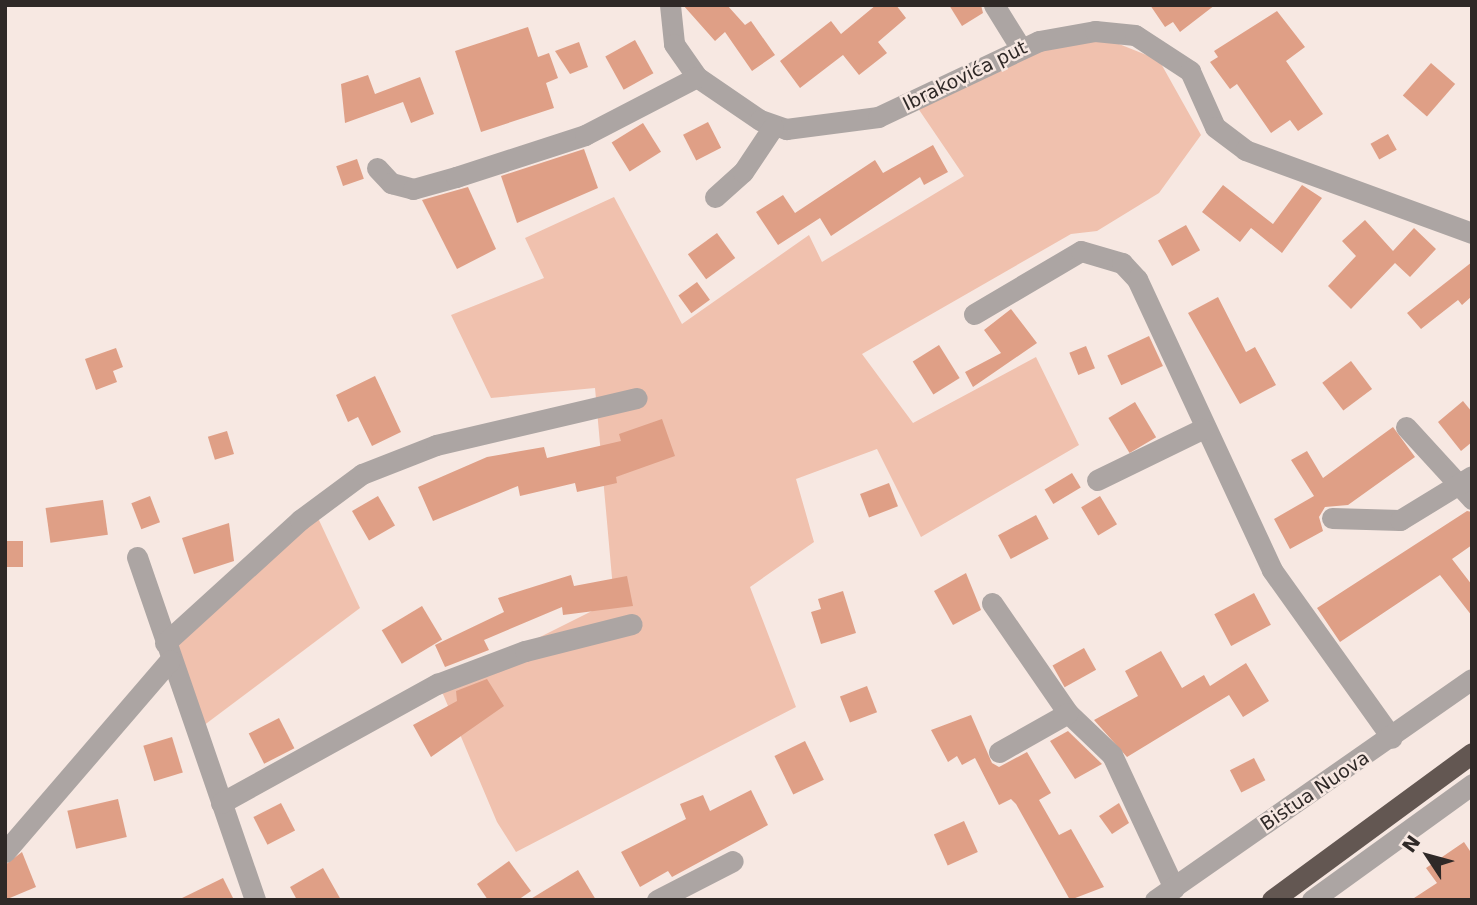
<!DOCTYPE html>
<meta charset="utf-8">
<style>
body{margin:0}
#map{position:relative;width:1477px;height:905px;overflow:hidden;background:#f7e8e2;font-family:"DejaVu Sans",sans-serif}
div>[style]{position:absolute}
.green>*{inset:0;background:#f0c1ae}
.building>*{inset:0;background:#df9f86;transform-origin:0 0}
.minor>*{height:21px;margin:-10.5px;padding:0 10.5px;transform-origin:10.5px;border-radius:10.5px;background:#aca5a3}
.highway>*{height:21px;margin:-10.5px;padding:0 10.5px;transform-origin:10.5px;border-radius:10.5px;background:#635752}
span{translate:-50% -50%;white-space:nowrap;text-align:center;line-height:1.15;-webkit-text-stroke:5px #f7e8e2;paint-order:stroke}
.street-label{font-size:19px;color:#2f2927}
.frame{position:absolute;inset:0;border:7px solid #2f2927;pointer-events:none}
.north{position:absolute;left:1393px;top:821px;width:70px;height:70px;-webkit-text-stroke:5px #f7e8e2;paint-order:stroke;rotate:306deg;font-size:19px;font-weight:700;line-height:28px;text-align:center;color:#2f2927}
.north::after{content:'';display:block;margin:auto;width:24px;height:32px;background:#2f2927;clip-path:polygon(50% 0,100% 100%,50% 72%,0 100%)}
</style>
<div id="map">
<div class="green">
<div style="clip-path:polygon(1099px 36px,1159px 60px,1201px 135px,1159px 193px,1097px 231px,1071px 234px,862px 354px,913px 423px,1036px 357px,1079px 445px,921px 537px,877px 449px,796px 479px,814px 542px,750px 587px,796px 707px,516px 852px,497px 822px,440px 687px,614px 600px,595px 388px,491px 398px,451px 315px,544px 278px,525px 238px,614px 197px,682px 324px,809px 235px,822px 262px,964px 176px,911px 98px,1036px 44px)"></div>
<div style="clip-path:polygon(318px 518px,360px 608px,199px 729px,174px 667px,179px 639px)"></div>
</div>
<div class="building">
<div style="clip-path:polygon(683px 5px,727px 5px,745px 25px,751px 21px,775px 55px,752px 71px,725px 32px,715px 41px)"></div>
<div style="clip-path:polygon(876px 5px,896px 5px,906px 18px,878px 42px,887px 53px,859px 75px,843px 55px,800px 88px,780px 61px,831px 21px,841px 34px)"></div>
<div style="clip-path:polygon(949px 5px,981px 5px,983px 13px,962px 26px)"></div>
<div style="clip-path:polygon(1150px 5px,1215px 5px,1180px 32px,1173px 22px,1165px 27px)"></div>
<div style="clip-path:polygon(1277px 11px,1305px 47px,1286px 61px,1323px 114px,1298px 131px,1290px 120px,1271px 133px,1237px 84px,1230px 89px,1210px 62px,1218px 57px,1214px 51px)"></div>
<div style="clip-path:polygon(528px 27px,538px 57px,549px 53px,558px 78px,546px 83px,554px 108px,481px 132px,455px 51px)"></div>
<div style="left:635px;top:40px;width:38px;height:34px;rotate:61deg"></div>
<div style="clip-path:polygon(579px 42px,588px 67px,570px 74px,555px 51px)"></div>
<div style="left:1431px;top:63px;width:32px;height:43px;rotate:41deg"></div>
<div style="clip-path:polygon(368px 75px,375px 94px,420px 77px,434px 114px,411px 123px,403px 102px,345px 123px,341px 84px)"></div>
<div style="left:708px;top:122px;width:29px;height:28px;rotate:63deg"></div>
<div style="left:643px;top:123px;width:34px;height:37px;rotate:58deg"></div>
<div style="left:1388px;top:134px;width:18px;height:20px;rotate:61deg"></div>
<div style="clip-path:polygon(933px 145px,948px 172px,924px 185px,920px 177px,831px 236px,820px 218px,778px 245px,756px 212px,783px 195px,795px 213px,875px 160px,883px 173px)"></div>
<div style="clip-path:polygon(584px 149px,598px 188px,517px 223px,501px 176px)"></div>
<div style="left:357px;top:159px;width:21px;height:22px;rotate:71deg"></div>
<div style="clip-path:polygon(1223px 185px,1273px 224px,1302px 185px,1322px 198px,1282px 253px,1251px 228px,1240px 242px,1202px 212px)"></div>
<div style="clip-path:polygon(468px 187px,496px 249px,457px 269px,422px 200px)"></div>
<div style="clip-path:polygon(1365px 220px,1393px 251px,1414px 228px,1436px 249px,1410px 277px,1395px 263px,1351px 309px,1328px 286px,1356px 256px,1342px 241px)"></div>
<div style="left:1186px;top:225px;width:29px;height:32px;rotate:61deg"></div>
<div style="left:717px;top:233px;width:31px;height:36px;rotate:54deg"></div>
<div style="clip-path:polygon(1472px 262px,1472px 296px,1462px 305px,1458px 300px,1421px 329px,1407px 313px)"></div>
<div style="left:697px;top:282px;width:22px;height:23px;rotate:54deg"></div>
<div style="clip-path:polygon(1218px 297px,1246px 352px,1255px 347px,1276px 385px,1240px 404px,1188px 313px)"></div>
<div style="clip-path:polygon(1011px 309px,1037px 343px,973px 387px,965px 372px,1001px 353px,984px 330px)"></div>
<div style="left:1149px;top:336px;width:33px;height:46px;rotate:65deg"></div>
<div style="left:939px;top:345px;width:39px;height:31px;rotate:58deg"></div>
<div style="left:1086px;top:346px;width:24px;height:18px;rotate:68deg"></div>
<div style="clip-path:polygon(116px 348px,123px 367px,113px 371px,117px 382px,96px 390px,85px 359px)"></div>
<div style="left:1351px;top:361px;width:35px;height:36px;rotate:53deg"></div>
<div style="clip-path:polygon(375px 376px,401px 432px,372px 446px,358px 417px,348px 422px,336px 395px)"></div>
<div style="clip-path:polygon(1463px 401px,1472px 412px,1472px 442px,1461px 451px,1438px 422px)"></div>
<div style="left:1135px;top:402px;width:41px;height:31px;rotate:59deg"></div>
<div style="clip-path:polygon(662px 419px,675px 456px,616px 477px,617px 483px,577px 492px,575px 483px,520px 496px,518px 486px,433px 521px,418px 487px,487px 457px,544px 447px,547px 458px,621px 441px,619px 434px)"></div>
<div style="clip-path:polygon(1393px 427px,1415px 457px,1348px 505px,1325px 507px,1319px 517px,1323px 531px,1290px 549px,1274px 519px,1314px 496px,1291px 460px,1307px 451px,1323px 478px)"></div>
<div style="left:227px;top:431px;width:24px;height:20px;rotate:73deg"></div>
<div style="left:1072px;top:473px;width:17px;height:32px;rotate:59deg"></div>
<div style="left:889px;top:483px;width:25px;height:31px;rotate:69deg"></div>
<div style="left:150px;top:496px;width:28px;height:20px;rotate:69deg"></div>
<div style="left:378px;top:496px;width:34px;height:30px;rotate:60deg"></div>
<div style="left:1100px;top:496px;width:33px;height:22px;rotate:59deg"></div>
<div style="left:103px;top:500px;width:35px;height:58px;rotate:82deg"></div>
<div style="clip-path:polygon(1467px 511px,1472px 512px,1472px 545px,1452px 559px,1472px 585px,1472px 616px,1440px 575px,1340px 642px,1317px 608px)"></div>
<div style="left:1036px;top:515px;width:27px;height:43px;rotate:62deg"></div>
<div style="clip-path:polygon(229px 523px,234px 561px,194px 574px,182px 538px)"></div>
<div style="left:23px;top:541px;width:26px;height:18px;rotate:90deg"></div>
<div style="clip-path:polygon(966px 573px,981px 610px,953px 625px,934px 591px)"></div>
<div style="clip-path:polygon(571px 575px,574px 586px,627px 576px,633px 606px,563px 615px,562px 607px,484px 640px,489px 650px,445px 667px,435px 645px,504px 612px,498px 598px)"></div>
<div style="clip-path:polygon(843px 591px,856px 633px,821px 644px,811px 612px,821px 609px,818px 599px)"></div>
<div style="left:1254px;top:593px;width:36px;height:45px;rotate:62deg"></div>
<div style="left:422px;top:606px;width:39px;height:47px;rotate:59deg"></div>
<div style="left:1084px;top:648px;width:25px;height:36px;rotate:61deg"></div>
<div style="clip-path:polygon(1161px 651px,1182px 688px,1204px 675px,1210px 686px,1246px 663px,1269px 701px,1243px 717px,1229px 695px,1127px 757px,1094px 720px,1138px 696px,1125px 671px)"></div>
<div style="clip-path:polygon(487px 679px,504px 706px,431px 757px,413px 725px,457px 701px,456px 691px)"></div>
<div style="left:867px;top:686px;width:28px;height:29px;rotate:69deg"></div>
<div style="clip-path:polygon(971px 715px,992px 763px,999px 767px,1027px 752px,1051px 793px,1039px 800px,1059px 835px,1071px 829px,1104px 887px,1070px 900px,1016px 804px,1011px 799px,999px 805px,975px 758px,962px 765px,957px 756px,948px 762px,931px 730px)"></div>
<div style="left:279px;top:718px;width:34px;height:34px;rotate:63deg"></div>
<div style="clip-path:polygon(1068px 731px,1102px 764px,1075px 779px,1050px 741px)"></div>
<div style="left:172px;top:737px;width:37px;height:30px;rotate:73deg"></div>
<div style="left:805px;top:741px;width:43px;height:34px;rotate:64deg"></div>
<div style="left:1254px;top:758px;width:25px;height:27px;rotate:63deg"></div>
<div style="clip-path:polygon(751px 790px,768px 825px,672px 877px,668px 871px,640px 887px,621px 852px,686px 819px,680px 804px,703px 795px,710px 811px)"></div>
<div style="left:118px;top:799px;width:39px;height:52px;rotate:77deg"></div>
<div style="left:281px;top:803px;width:31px;height:31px;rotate:63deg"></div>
<div style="clip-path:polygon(1119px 803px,1129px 823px,1112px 834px,1099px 816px)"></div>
<div style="left:964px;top:821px;width:34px;height:33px;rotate:66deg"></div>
<div style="clip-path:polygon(1464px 842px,1472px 854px,1472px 900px,1411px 900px,1437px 883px,1426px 868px)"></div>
<div style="clip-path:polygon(22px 852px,36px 887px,5px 900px,5px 865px)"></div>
<div style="clip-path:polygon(509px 861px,531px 891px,518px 900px,488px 900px,477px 884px)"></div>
<div style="clip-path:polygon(323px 868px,341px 900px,297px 900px,290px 887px)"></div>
<div style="clip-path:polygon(578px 870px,596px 900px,529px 900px)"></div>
<div style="clip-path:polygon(223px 878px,234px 900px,178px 900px)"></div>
</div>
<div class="minor">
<div style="left:670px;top:5px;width:39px;rotate:84deg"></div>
<div style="left:674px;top:44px;width:40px;rotate:55.1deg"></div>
<div style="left:697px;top:77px;width:76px;rotate:34.3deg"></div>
<div style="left:760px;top:120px;width:28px;rotate:19deg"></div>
<div style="left:786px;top:129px;width:93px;rotate:-7.4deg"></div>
<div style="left:878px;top:117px;width:178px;rotate:-25.3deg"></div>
<div style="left:1039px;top:41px;width:57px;rotate:-10.1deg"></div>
<div style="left:1095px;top:31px;width:40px;rotate:5.7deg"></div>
<div style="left:1135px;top:35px;width:66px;rotate:33.2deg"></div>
<div style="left:1190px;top:71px;width:61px;rotate:65.9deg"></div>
<div style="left:1215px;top:127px;width:38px;rotate:37deg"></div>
<div style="left:1245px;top:150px;width:242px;rotate:20.1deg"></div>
<div style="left:994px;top:5px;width:49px;rotate:58.2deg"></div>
<div style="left:377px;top:168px;width:21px;rotate:47deg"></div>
<div style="left:391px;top:183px;width:23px;rotate:15deg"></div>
<div style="left:413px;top:189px;width:45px;rotate:-15.6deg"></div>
<div style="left:456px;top:177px;width:136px;rotate:-18deg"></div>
<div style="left:585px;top:135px;width:126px;rotate:-27.4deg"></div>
<div style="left:715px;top:197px;width:38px;rotate:-42deg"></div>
<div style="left:743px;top:172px;width:54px;rotate:-56.3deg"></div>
<div style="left:974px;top:314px;width:124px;rotate:-30.5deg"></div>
<div style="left:1081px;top:251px;width:43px;rotate:16.3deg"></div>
<div style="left:1122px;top:263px;width:22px;rotate:47deg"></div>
<div style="left:1137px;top:279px;width:321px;rotate:65.1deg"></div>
<div style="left:1272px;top:570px;width:206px;rotate:54.5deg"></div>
<div style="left:1406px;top:427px;width:98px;rotate:47.5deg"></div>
<div style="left:1097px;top:480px;width:117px;rotate:-25.9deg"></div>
<div style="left:1332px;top:518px;width:68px;rotate:1.7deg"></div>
<div style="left:1400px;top:520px;width:84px;rotate:-31.4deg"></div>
<div style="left:137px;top:557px;width:363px;rotate:71deg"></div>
<div style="left:992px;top:603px;width:134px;rotate:55.4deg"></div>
<div style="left:1068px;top:713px;width:61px;rotate:43.7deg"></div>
<div style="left:1112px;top:755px;width:147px;rotate:65deg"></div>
<div style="left:165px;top:643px;width:183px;rotate:-42.3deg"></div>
<div style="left:300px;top:520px;width:77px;rotate:-36.6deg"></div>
<div style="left:362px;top:474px;width:79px;rotate:-21.4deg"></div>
<div style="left:436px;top:445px;width:206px;rotate:-13.2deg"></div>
<div style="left:999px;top:752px;width:79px;rotate:-29.5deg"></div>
<div style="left:221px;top:803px;width:247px;rotate:-28.9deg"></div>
<div style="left:437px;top:684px;width:94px;rotate:-20.6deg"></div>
<div style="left:525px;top:651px;width:110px;rotate:-14.2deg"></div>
<div style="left:5px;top:852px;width:253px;rotate:-49.3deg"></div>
<div style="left:657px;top:900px;width:85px;rotate:-27.2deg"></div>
<div style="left:1155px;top:900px;width:386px;rotate:-34.9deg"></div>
<div style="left:1312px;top:900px;width:198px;rotate:-35.9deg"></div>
</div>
<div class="highway">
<div style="left:1272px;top:900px;width:248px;rotate:-36.3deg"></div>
</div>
<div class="street-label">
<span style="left:965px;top:76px;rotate:-26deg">Ibrakovića put</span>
<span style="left:1315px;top:791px;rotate:-34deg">Bistua Nuova</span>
</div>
<div class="frame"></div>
<div class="north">N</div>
</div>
